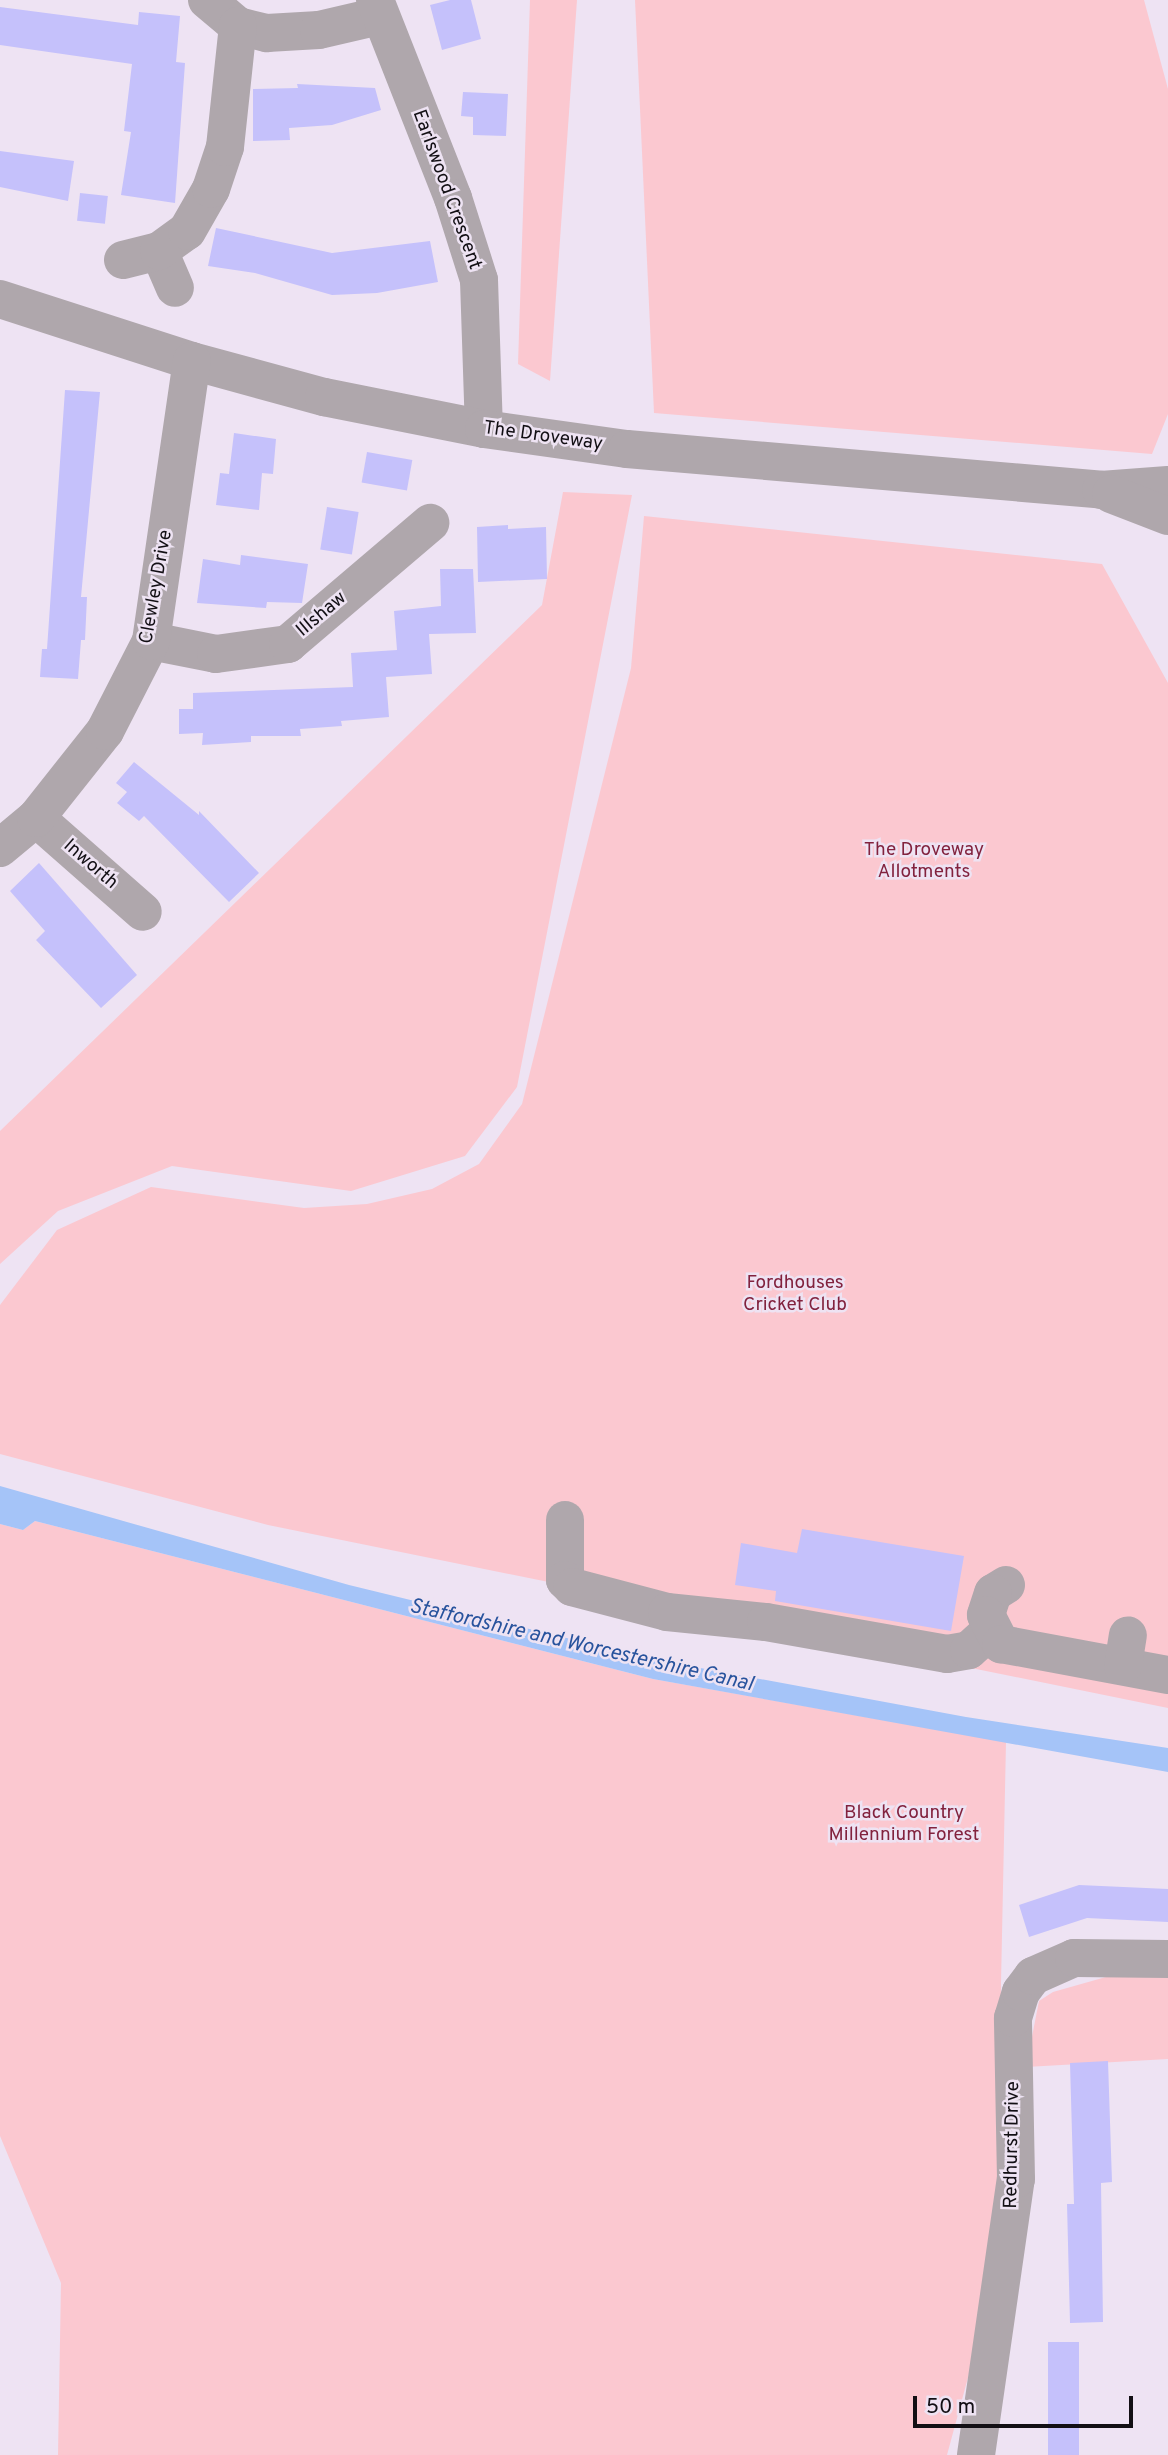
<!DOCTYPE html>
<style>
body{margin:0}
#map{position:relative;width:1168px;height:2455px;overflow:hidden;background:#eee3f3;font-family:Overpass,sans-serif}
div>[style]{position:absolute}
.green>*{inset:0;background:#fbc8d0}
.water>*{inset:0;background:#a5c4f8}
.building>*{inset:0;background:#c5c1fb;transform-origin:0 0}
.minor>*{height:38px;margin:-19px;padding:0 19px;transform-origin:19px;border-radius:19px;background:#afa7ac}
span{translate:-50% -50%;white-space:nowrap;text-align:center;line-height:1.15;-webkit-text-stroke:5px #eee3f3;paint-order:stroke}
.street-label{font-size:19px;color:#120f14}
.park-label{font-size:19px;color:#82223e}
.water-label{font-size:21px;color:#28539d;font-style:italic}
.scale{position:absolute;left:913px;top:2396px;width:220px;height:32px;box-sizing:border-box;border:4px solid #120f14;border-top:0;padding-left:9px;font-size:21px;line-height:24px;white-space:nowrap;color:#120f14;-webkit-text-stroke:5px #eee3f3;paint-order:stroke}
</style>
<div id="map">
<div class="green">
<div style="clip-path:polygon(530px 0,577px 0,550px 381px,518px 364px)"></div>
<div style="clip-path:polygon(635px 0,1144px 0,1168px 89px,1168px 414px,1152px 454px,654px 413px)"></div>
<div style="clip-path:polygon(563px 492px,632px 495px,517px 1087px,465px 1156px,351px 1191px,172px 1166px,58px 1211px,0 1264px,0 1131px,542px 605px)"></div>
<div style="clip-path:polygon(644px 516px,1102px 564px,1168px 683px,1168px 1708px,268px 1525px,0 1454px,0 1305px,57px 1230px,151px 1187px,304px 1208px,367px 1204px,432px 1189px,479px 1164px,522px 1104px,631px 668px)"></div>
<div style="clip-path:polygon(35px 1521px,653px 1679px,1006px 1742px,1001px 1984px,1004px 2177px,986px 2311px,947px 2455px,58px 2455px,61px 2283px,0 2136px,0 1524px,23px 1530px)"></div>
<div style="clip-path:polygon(1120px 1973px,1168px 1978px,1168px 2059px,1026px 2067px,1039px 2001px,1053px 1992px)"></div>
</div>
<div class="water">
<div style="clip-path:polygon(0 1486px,349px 1585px,657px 1660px,966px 1717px,1168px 1748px,1168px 1772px,653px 1679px,35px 1521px,23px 1530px,0 1524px)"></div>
</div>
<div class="building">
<div style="clip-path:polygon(450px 0,471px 0,481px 39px,442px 50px,430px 5px)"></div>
<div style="clip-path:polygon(0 7px,138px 25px,139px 12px,180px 16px,176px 62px,185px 63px,175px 203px,121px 195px,131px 132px,124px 131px,132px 64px,0 45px)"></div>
<div style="clip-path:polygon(297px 84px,375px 88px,381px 110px,332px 125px,289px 128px,290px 140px,253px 141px,253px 89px,298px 88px)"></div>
<div style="clip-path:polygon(463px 92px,508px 94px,506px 136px,473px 135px,473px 117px,461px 116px)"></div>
<div style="clip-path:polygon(0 151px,74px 161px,68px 201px,0 187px)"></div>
<div style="left:80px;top:193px;width:28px;height:28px;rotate:6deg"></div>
<div style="clip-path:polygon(216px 228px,332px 253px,430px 241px,438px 282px,377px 293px,332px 295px,255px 273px,208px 266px)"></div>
<div style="clip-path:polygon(65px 390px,100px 392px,81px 597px,87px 597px,85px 640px,81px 640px,78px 679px,40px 677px,42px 649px,47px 649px)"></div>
<div style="clip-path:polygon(234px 433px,276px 439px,273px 474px,262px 473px,259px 510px,216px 505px,220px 473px,229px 474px)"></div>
<div style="left:367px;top:452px;width:46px;height:31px;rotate:10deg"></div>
<div style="left:327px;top:507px;width:32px;height:43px;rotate:9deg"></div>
<div style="clip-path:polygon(508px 525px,508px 529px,546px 527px,547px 579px,478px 582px,477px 527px)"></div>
<div style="clip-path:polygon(241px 555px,308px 564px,302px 603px,267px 602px,266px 608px,197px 603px,203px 559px,240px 565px)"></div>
<div style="clip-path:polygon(440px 569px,473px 569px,476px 633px,429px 634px,432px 674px,386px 677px,389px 717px,341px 721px,342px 726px,300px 729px,301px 736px,251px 736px,251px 742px,202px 745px,203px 733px,179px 734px,179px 709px,193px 709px,193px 693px,353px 687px,351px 653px,397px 650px,394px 611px,441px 606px)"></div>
<div style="clip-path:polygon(134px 762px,199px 815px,199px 811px,259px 873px,229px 902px,144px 816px,139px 821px,117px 803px,127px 792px,116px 783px)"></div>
<div style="clip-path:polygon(39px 863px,137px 975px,101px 1008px,36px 940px,45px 931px,10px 891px)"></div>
<div style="clip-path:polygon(802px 1529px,964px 1556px,951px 1631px,775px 1601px,776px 1591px,735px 1585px,741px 1543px,797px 1553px)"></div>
<div style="clip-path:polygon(1079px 1885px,1168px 1889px,1168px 1922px,1087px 1918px,1029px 1937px,1019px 1905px)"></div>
<div style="clip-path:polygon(1108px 2061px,1112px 2182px,1101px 2183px,1103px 2322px,1070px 2323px,1067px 2204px,1074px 2204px,1070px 2063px)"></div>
<div style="left:1048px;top:2342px;width:31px;height:113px"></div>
</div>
<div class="minor">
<div style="left:207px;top:0;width:40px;rotate:40deg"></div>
<div style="left:238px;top:26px;width:30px;rotate:14deg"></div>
<div style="left:267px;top:33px;width:52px;rotate:-3.3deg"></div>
<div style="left:319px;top:30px;width:62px;rotate:-13.1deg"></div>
<div style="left:375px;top:0;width:213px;rotate:68.5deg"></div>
<div style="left:453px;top:198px;width:86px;rotate:72.4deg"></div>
<div style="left:479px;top:280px;width:149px;rotate:88.1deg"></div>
<div style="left:159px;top:251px;width:40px;rotate:66.6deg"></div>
<div style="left:123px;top:260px;width:37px;rotate:-14deg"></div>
<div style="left:159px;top:251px;width:34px;rotate:-36deg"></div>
<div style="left:187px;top:231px;width:48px;rotate:-60.3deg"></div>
<div style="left:211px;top:189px;width:44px;rotate:-71.6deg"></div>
<div style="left:225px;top:147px;width:122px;rotate:-83.9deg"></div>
<div style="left:0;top:299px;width:202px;rotate:17.9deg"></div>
<div style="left:192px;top:361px;width:137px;rotate:15.3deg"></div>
<div style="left:324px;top:397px;width:163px;rotate:11.3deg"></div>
<div style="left:484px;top:429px;width:144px;rotate:8deg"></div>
<div style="left:627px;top:449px;width:476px;rotate:4.9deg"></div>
<div style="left:1101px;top:490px;width:67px;rotate:-4.3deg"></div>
<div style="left:1111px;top:494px;width:61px;rotate:21.1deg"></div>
<div style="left:151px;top:641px;width:66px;rotate:11.3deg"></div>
<div style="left:216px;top:654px;width:73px;rotate:-7.9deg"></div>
<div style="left:288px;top:644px;width:187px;rotate:-40.4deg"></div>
<div style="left:36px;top:818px;width:142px;rotate:41.3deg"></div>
<div style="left:0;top:848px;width:47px;rotate:-39.8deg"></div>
<div style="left:36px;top:818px;width:111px;rotate:-51.6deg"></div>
<div style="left:105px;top:731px;width:101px;rotate:-62.9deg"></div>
<div style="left:151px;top:641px;width:283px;rotate:-81.7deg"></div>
<div style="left:565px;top:1520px;width:60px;rotate:90deg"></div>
<div style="left:565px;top:1580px;width:10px;rotate:45deg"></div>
<div style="left:572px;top:1587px;width:98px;rotate:14.7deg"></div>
<div style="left:667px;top:1612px;width:100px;rotate:5.8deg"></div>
<div style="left:766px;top:1622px;width:184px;rotate:10deg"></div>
<div style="left:947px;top:1654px;width:22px;rotate:-10deg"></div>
<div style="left:969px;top:1650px;width:30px;rotate:-42deg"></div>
<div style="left:1006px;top:1585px;width:15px;rotate:148deg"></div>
<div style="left:993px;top:1593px;width:23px;rotate:108deg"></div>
<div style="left:986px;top:1615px;width:33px;rotate:63deg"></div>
<div style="left:1001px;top:1644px;width:170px;rotate:10.5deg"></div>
<div style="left:1123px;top:1666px;width:31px;rotate:-81deg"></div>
<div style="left:976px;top:2455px;width:279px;rotate:-81.8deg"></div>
<div style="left:1016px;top:2179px;width:161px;rotate:-91.1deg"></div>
<div style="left:1013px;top:2018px;width:27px;rotate:-73deg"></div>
<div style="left:1021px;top:1992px;width:20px;rotate:-53deg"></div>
<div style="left:1033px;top:1976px;width:45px;rotate:-23.7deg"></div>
<div style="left:1074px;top:1958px;width:94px;rotate:0.6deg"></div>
</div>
<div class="street-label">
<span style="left:446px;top:190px;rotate:70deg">Earlswood Crescent</span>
<span style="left:543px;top:437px;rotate:8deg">The Droveway</span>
<span style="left:157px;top:587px;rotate:-80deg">Clewley Drive</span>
<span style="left:322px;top:615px;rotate:-40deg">Illshaw</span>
<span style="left:90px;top:865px;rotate:41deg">Inworth</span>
<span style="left:1013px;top:2145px;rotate:-89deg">Redhurst Drive</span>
</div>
<div class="park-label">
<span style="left:924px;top:862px">The Droveway<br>Allotments</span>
<span style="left:795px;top:1295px">Fordhouses<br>Cricket Club</span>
<span style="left:904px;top:1825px">Black Country<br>Millennium Forest</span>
</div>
<div class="water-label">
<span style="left:581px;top:1646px;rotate:13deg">Staffordshire and Worcestershire Canal</span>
</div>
<div class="scale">50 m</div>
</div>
